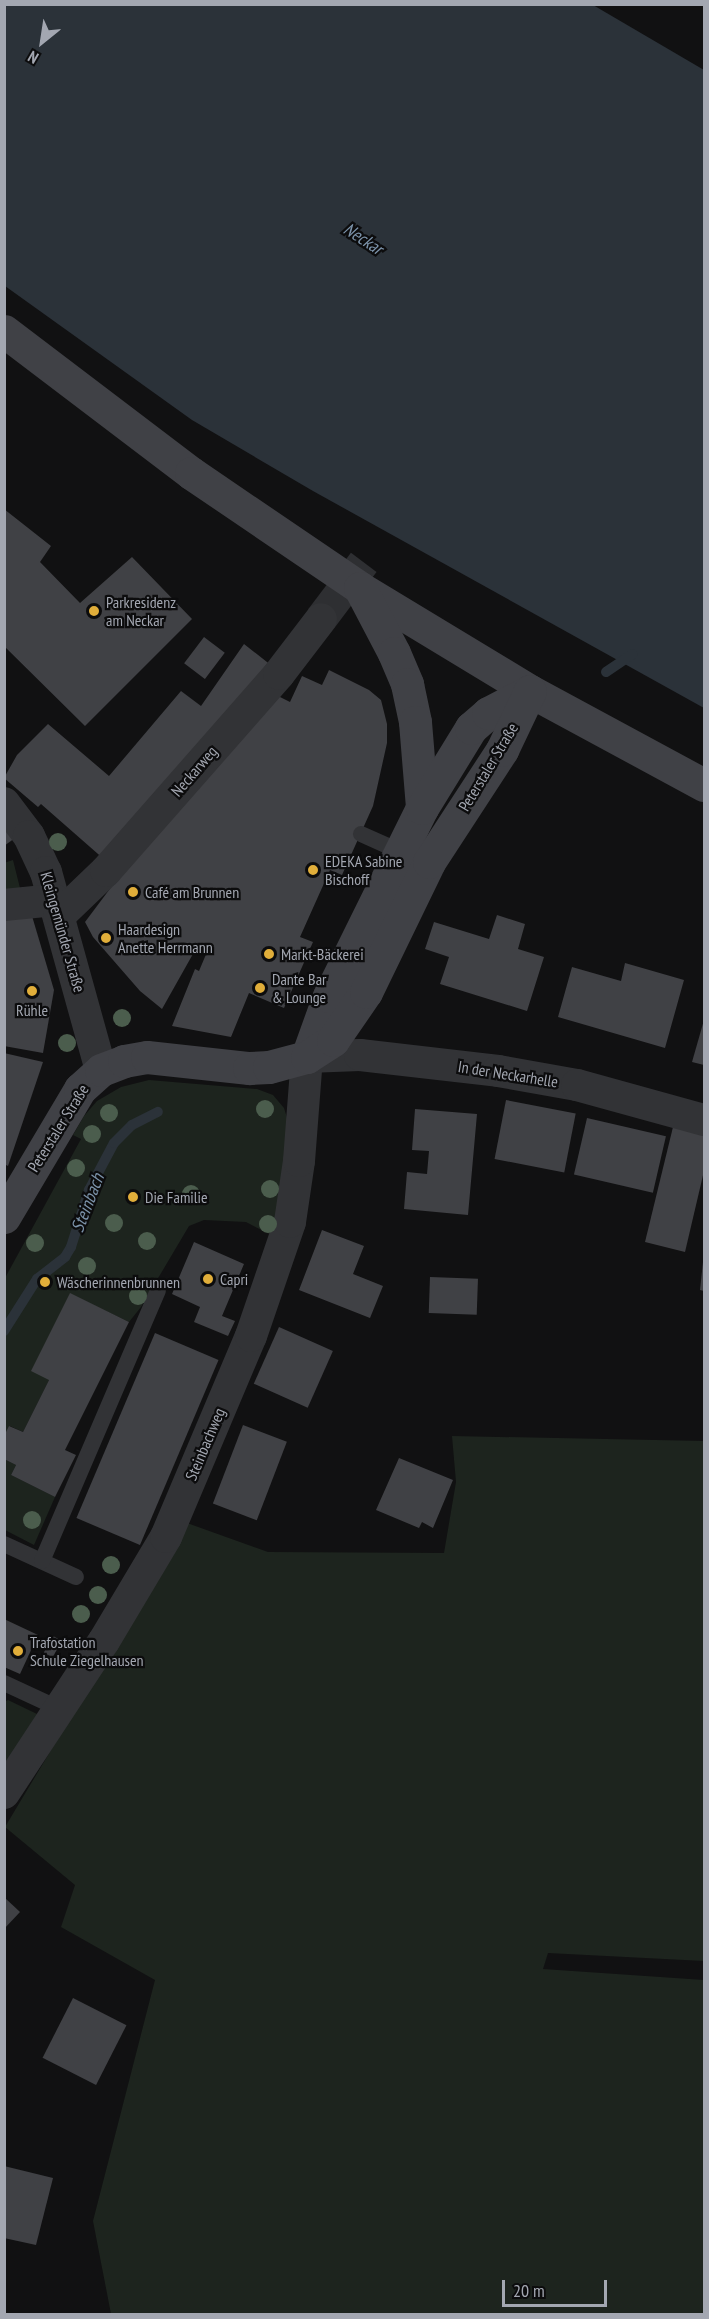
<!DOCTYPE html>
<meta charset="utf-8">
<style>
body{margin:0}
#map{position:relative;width:709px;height:2319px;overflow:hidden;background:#111112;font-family:"PT Sans Narrow",sans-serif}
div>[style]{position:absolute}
.green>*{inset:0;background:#1d241e}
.water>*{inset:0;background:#2b3239}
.stream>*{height:10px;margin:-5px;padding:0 5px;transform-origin:5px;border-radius:5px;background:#2b3239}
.building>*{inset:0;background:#404145;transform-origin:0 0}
.minor-tunnel>*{height:32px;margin-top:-16px;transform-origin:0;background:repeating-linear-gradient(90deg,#2e2f32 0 32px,transparent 0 48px)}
.service>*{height:16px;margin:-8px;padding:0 8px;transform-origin:8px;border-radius:8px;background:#323336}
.minor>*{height:32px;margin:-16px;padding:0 16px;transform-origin:16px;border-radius:16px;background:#323336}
.secondary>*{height:33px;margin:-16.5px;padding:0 16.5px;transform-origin:16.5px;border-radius:16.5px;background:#404146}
.trees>*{width:18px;height:18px;margin:-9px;border-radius:50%;background:#4b5d4d}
.dots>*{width:16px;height:16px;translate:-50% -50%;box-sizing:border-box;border:3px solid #0c0c0d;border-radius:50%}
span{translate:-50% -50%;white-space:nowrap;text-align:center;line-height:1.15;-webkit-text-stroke:4.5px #0c0c0d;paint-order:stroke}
.poi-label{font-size:16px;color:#a3a7b1}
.left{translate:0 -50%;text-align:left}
.street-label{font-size:16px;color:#a3a7b1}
.water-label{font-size:18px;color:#7c93aa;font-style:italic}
.frame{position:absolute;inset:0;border:6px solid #a3a7b1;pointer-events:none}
.north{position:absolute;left:12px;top:12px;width:60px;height:60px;-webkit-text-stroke:4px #0c0c0d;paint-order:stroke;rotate:210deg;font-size:16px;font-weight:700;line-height:24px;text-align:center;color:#a3a7b1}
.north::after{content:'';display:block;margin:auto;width:21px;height:27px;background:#a3a7b1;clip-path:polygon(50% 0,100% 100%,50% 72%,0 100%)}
.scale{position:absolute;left:502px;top:2280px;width:105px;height:27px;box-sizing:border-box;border:3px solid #a3a7b1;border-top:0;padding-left:8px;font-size:18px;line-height:21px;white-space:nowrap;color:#a3a7b1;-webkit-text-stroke:4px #0c0c0d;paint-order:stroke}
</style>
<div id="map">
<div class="green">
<div style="clip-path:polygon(13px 860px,20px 888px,5px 890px,4px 863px)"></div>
<div style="clip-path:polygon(149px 1080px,257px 1089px,273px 1095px,284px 1108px,288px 1121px,277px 1238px,246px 1222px,204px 1220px,189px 1226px,141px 1307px,129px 1322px,70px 1294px,49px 1380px,23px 1432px,10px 1426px,5px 1436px,5px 1278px,81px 1139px,73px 1135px,84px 1116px,97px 1101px,121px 1087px)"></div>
<div style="clip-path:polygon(452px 1436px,704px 1441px,704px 1961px,548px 1953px,543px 1969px,704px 1980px,704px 2314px,111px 2314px,93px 2221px,155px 1980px,61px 1927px,75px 1885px,5px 1827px,187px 1523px,268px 1552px,444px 1553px,456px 1482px)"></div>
<div style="clip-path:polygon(4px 1459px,16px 1465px,11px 1475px,55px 1497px,34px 1545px,5px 1530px)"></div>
<div style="clip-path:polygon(8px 1700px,37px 1714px,5px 1769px,4px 1702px)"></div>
</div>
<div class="water">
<div style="clip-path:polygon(5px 4px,593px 5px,704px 70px,704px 708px,313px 491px,192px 420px,5px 286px)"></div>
</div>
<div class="stream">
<div style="left:606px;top:672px;width:32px;rotate:-34deg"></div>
<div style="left:4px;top:1331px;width:62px;rotate:-57.6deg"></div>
<div style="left:37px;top:1279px;width:36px;rotate:-38deg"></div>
<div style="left:65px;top:1257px;width:12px;rotate:-59deg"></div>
<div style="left:71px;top:1247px;width:60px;rotate:-72.5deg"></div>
<div style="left:89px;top:1190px;width:53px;rotate:-62deg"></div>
<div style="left:114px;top:1143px;width:25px;rotate:-45deg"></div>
<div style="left:132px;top:1125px;width:29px;rotate:-27deg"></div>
</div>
<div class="building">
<div style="clip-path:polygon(4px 509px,51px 546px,40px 562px,80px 603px,132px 557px,192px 619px,85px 726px,4px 646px)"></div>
<div style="left:204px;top:637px;width:26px;height:33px;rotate:37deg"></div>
<div style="clip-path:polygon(244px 644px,272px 666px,106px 861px,41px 804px,38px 807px,4px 778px,17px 755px,48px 724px,109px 776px,181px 691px,201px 706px)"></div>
<div style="clip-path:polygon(329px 670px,369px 690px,381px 700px,387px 724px,387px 743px,373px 806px,342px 875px,330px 870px,300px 937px,313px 942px,284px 1008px,249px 993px,231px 1037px,172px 1026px,195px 969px,199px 971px,207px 952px,198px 945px,162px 1009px,140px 991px,93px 937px,85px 922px,151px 834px,274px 694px,290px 702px,302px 676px,322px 685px)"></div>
<div style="clip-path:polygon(4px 826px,15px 838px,4px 846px)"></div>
<div style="clip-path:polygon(497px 915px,525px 924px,518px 949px,544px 957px,527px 1011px,440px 984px,449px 957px,425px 949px,434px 922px,489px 939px)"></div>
<div style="clip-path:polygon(32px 916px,54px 990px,43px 1053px,4px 1046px,4px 919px)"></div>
<div style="clip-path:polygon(625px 963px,684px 980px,665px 1048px,558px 1017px,572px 967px,621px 981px)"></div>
<div style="clip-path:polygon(704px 1020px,704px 1065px,692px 1062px)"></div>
<div style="clip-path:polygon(4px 1053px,43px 1062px,8px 1166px,4px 1164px)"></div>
<div style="left:506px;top:1100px;width:71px;height:60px;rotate:11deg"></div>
<div style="clip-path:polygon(415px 1109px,477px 1114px,468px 1215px,404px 1209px,407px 1172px,427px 1174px,429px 1151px,412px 1150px)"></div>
<div style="left:587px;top:1118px;width:81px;height:58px;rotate:13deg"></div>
<div style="clip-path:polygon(673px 1127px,704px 1135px,704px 1171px,685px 1252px,645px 1242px)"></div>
<div style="clip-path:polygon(322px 1230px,364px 1246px,353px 1274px,383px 1286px,370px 1318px,299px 1290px)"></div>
<div style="clip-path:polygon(194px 1242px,244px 1264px,222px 1316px,235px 1321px,228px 1336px,194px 1322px,200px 1307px,172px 1294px)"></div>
<div style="clip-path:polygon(703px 1262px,704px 1262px,704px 1291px,700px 1290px)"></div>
<div style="left:430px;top:1277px;width:48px;height:36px;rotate:2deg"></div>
<div style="clip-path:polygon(70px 1293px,129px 1322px,65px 1450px,76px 1455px,55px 1497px,11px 1475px,16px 1465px,4px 1459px,4px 1436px,9px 1426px,23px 1432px,49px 1380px,31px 1371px)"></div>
<div style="left:279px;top:1327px;width:59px;height:62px;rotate:24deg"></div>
<div style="left:155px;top:1333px;width:69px;height:201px;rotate:23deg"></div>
<div style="left:243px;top:1425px;width:47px;height:84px;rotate:21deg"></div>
<div style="clip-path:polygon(399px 1458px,453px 1480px,433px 1528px,422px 1522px,419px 1528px,376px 1510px)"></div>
<div style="clip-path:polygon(4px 1619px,38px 1635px,20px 1674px,4px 1667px)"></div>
<div style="left:53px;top:1636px;width:10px;height:19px;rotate:29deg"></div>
<div style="clip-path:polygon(4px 1897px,20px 1912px,4px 1929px)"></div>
<div style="left:73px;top:1998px;width:60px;height:67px;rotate:27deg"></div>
<div style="clip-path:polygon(4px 2166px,53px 2178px,36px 2245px,4px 2238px)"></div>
</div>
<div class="minor-tunnel">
<div style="left:321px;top:619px;width:71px;rotate:-53deg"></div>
</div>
<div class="service">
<div style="left:361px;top:834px;width:42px;rotate:24.1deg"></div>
<div style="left:4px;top:1544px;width:79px;rotate:24.6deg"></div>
<div style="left:42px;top:1561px;width:294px;rotate:-66.8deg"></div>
<div style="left:4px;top:1683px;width:60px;rotate:24.8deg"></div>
</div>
<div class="minor">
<div style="left:4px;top:803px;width:41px;rotate:52.9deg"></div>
<div style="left:29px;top:836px;width:40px;rotate:65deg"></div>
<div style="left:46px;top:872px;width:205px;rotate:74.5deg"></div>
<div style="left:4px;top:905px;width:51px;rotate:-5.6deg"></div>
<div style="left:59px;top:916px;width:65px;rotate:-43.8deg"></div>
<div style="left:106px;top:871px;width:262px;rotate:-48.7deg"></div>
<div style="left:279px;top:674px;width:69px;rotate:-52.6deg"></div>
<div style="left:4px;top:1793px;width:182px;rotate:-56.7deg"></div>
<div style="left:104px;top:1641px;width:121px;rotate:-59.2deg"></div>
<div style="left:166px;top:1537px;width:218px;rotate:-67.1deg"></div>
<div style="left:251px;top:1336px;width:120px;rotate:-71.1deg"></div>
<div style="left:290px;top:1222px;width:62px;rotate:-81.6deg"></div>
<div style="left:299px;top:1161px;width:104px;rotate:-85.6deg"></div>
<div style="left:307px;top:1057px;width:53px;rotate:-2.2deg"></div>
<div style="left:360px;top:1055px;width:139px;rotate:6.6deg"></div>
<div style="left:498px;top:1071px;width:80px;rotate:10deg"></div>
<div style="left:577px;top:1085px;width:132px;rotate:15.4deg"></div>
</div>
<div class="secondary">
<div style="left:4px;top:331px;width:235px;rotate:37.2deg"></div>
<div style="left:191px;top:473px;width:204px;rotate:34.2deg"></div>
<div style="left:360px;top:588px;width:199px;rotate:31.2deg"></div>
<div style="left:530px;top:691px;width:198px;rotate:28.4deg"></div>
<div style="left:360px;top:588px;width:73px;rotate:62.4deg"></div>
<div style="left:394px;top:653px;width:34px;rotate:67deg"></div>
<div style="left:407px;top:684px;width:39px;rotate:78deg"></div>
<div style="left:415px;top:722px;width:86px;rotate:85.3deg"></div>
<div style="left:307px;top:1057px;width:65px;rotate:-70.2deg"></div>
<div style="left:329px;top:996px;width:210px;rotate:-63.7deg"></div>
<div style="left:422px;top:808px;width:94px;rotate:-58.5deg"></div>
<div style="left:471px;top:728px;width:23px;rotate:-41deg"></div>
<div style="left:488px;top:713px;width:47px;rotate:-27.6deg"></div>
<div style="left:4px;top:1217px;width:149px;rotate:-59.3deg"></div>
<div style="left:80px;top:1089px;width:28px;rotate:-42deg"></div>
<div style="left:101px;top:1070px;width:25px;rotate:-21deg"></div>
<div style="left:124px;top:1061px;width:23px;rotate:-10deg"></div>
<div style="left:147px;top:1057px;width:103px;rotate:6.2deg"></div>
<div style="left:249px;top:1068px;width:20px;rotate:-3deg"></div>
<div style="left:269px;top:1067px;width:39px;rotate:-15deg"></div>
<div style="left:307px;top:1057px;width:31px;rotate:-33deg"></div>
<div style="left:333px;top:1040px;width:58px;rotate:-55.5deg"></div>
<div style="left:366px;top:992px;width:144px;rotate:-64.1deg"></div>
<div style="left:429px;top:862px;width:134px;rotate:-56.9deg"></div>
<div style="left:502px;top:750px;width:65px;rotate:-64.6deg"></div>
</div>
<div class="trees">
<div style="left:58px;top:842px"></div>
<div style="left:122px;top:1018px"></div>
<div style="left:67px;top:1043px"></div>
<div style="left:265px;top:1109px"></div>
<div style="left:109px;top:1113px"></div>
<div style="left:92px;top:1134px"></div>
<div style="left:76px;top:1168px"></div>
<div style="left:270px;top:1189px"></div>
<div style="left:191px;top:1194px"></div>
<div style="left:114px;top:1223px"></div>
<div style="left:268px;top:1224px"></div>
<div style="left:147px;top:1241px"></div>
<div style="left:35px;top:1243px"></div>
<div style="left:87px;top:1266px"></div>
<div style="left:138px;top:1296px"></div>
<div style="left:32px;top:1520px"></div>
<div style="left:111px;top:1565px"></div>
<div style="left:98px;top:1595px"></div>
<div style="left:81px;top:1614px"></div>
</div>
<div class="dots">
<div style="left:94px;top:611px;background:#e1ae3a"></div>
<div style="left:313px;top:870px;background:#e1ae3a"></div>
<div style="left:133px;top:892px;background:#e1ae3a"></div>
<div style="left:106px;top:938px;background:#e1ae3a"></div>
<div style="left:269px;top:954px;background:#e1ae3a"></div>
<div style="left:260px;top:988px;background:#e1ae3a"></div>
<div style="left:32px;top:991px;background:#e1ae3a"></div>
<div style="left:133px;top:1197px;background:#e1ae3a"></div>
<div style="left:208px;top:1279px;background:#e1ae3a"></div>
<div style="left:45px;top:1282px;background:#e1ae3a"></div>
<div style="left:18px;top:1651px;background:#e1ae3a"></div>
</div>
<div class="poi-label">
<span class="left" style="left:106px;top:611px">Parkresidenz<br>am Neckar</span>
<span class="left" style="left:325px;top:870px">EDEKA Sabine<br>Bischoff</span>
<span class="left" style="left:145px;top:892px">Café am Brunnen</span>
<span class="left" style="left:118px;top:938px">Haardesign<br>Anette Herrmann</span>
<span class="left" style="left:281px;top:954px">Markt-Bäckerei</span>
<span class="left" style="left:272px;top:988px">Dante Bar<br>&amp; Lounge</span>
<span style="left:32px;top:1010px">Rühle</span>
<span class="left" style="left:145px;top:1197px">Die Familie</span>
<span class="left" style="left:220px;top:1279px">Capri</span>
<span class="left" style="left:57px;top:1282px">Wäscherinnenbrunnen</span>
<span class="left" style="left:30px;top:1651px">Trafostation<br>Schule Ziegelhausen</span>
</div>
<div class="street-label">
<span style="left:488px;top:767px;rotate:-59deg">Peterstaler Straße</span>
<span style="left:194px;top:771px;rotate:-49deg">Neckarweg</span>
<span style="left:63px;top:932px;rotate:74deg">Kleingemünder Straße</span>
<span style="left:508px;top:1074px;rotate:9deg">In der Neckarhelle</span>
<span style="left:58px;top:1128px;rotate:-58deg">Peterstaler Straße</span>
<span style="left:205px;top:1444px;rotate:-67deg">Steinbachweg</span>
</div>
<div class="water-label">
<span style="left:363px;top:239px;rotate:33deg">Neckar</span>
<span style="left:88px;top:1203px;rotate:-69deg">Steinbach</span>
</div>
<div class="frame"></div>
<div class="north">N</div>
<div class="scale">20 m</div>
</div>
